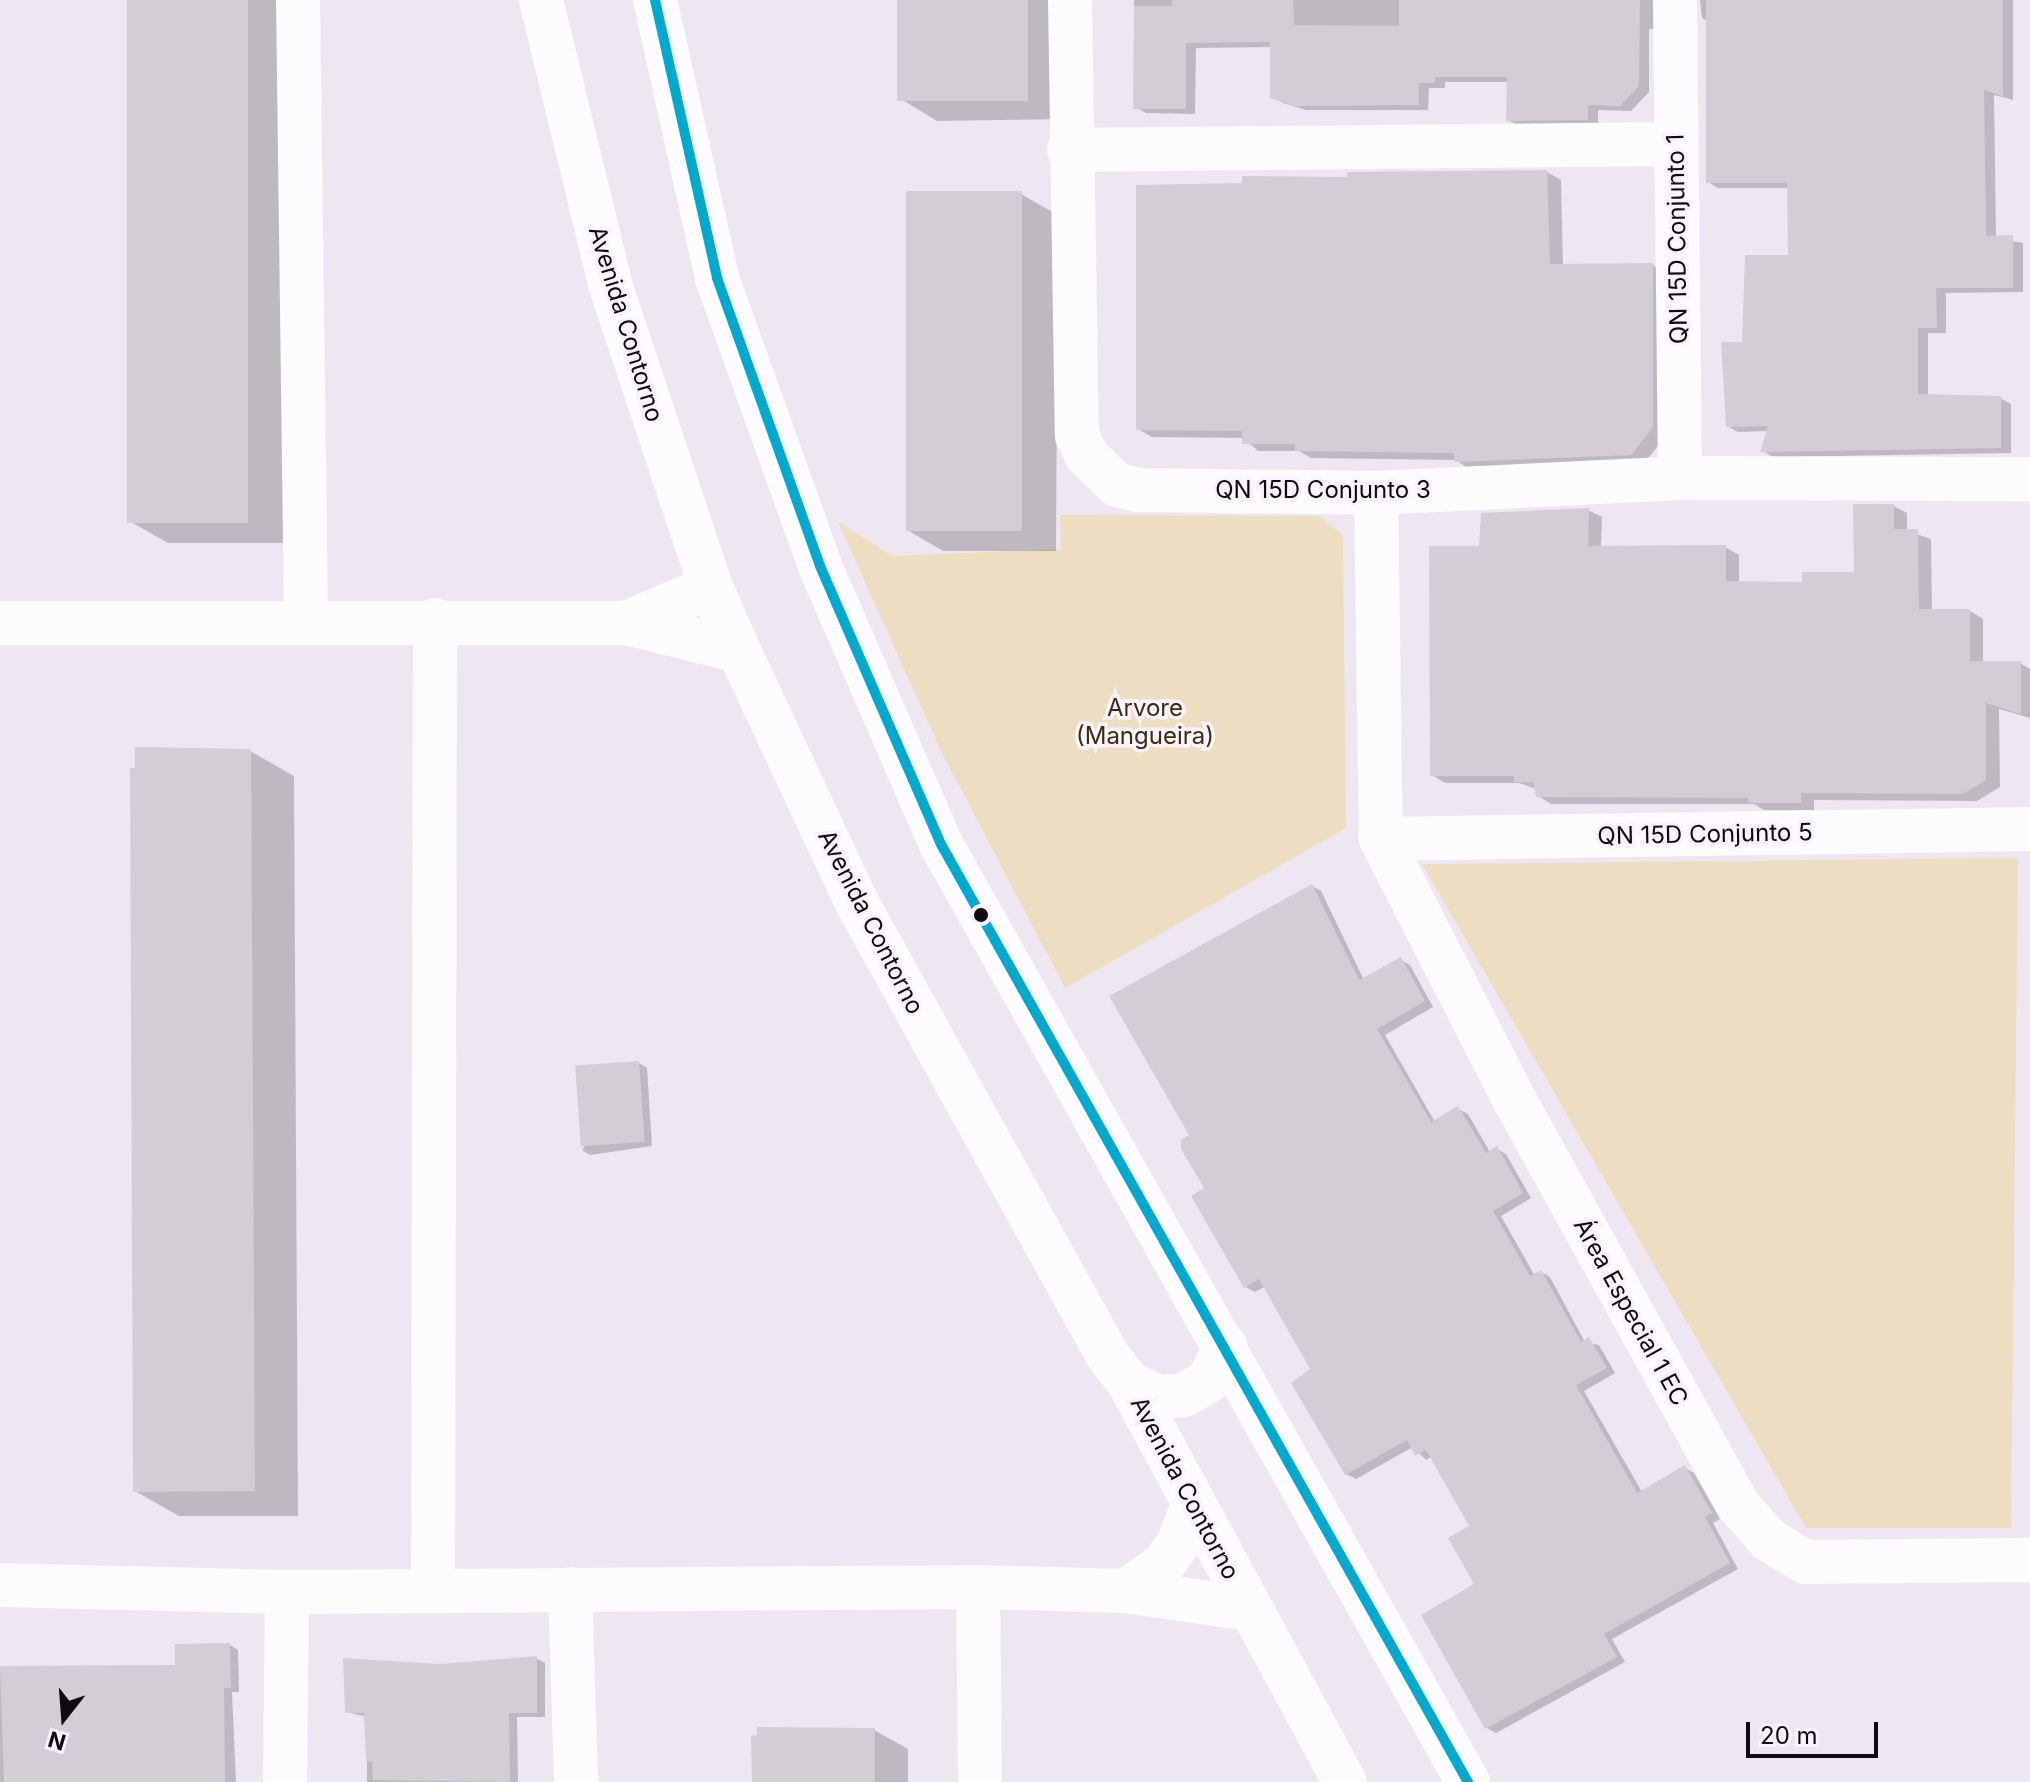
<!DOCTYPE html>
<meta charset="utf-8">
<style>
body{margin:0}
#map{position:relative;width:2030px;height:1782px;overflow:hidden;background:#eee7f2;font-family:Inter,sans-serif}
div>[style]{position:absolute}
.green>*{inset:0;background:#eddec2}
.shadow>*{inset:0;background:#0003}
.building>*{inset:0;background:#d3ced6;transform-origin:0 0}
.street>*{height:44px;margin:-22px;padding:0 22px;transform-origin:22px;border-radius:22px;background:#fcfbfd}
.secondary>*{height:44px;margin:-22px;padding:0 22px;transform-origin:22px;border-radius:22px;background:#fcfbfd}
.bus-1>*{height:10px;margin:-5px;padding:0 5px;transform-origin:5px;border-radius:5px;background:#00a9ce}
.dots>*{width:22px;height:22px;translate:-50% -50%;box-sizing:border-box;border:4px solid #faf2fe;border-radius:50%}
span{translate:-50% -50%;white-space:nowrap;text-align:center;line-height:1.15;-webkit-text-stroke:7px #faf2fe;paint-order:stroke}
.street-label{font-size:24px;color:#0e0a10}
.park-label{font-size:24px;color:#392e0e}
.north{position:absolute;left:24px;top:1678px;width:80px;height:80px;-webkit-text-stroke:6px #faf2fe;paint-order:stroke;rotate:197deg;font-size:22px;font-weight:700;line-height:32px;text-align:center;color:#0e0a10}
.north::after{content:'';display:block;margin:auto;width:28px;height:36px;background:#0e0a10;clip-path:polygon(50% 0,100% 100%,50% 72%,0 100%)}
.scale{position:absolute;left:1746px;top:1722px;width:132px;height:36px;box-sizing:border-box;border:4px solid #0e0a10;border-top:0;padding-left:10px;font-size:24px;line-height:28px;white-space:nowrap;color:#0e0a10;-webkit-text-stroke:6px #faf2fe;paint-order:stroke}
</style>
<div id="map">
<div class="green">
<div style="clip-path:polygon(1060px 515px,1319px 516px,1343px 535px,1346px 828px,1065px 988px,941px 751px,838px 522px,893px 556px,1061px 549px)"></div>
<div style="clip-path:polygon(2018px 858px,2011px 1528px,1806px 1528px,1422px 864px)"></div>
</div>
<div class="shadow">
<div style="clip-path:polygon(129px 0,284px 0,286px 543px,168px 543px,131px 522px)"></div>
<div style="clip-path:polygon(899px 0,1064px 0,1066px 119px,937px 121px,901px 99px)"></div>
<div style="clip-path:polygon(1134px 0,1662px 0,1660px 29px,1649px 29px,1649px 92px,1631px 111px,1598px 110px,1598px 125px,1519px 126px,1508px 120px,1509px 82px,1445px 82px,1445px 88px,1429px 88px,1428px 110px,1306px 110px,1283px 103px,1272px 97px,1272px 47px,1196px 48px,1195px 114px,1146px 113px,1135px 107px)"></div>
<div style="clip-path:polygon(1700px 0,2013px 0,2013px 100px,1994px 95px,1996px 238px,2023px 243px,2023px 292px,1946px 293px,1946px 333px,1928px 333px,1928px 396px,2000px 398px,2011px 404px,2011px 453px,1773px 457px,1763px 451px,1769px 431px,1738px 432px,1727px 426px,1744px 344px,1790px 257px,1789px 188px,1718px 188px,1708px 182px,1708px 21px,1702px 18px)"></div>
<div style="clip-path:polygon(1547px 172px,1561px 180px,1563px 266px,1652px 265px,1666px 273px,1666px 436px,1645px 462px,1469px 469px,1456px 460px,1311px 458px,1299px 451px,1258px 451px,1244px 438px,1152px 437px,1138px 429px,1347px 179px)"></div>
<div style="clip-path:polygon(1021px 194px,1058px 215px,1056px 551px,943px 551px,907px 530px)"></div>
<div style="clip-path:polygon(1893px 506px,1907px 513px,1907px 531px,1931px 539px,1932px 611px,1970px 611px,1983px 619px,1983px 663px,2020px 663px,2030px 669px,2030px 718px,1999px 709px,2000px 787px,1977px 801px,1814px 800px,1814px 810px,1764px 810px,1754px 804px,1551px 804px,1538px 796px,1536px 789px,1519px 783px,1445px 783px,1432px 775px,1481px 548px,1588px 510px,1602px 517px,1601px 548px,1725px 547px,1739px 555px,1739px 583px,1804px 585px,1856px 574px)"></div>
<div style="clip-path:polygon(250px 751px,294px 776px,298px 1516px,179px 1516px,135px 1491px)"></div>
<div style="clip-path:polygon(1312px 886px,1321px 891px,1364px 980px,1401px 960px,1410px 965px,1433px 1007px,1385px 1035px,1435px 1122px,1458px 1109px,1468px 1114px,1490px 1152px,1497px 1149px,1506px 1154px,1531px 1198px,1501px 1216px,1535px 1276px,1541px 1272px,1550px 1277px,1585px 1342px,1599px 1345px,1615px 1373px,1584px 1391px,1642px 1492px,1685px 1468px,1694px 1473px,1720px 1519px,1713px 1523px,1738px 1569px,1612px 1639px,1625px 1662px,1496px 1733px,1487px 1728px,1472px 1527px,1432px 1456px,1426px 1460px,1413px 1447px,1356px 1479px,1346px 1474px,1313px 1370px,1266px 1286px,1255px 1292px,1246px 1287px,1206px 1189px,1192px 1136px)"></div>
<div style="clip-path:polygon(639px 1063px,647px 1068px,652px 1146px,590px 1155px,582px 1150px)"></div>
<div style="clip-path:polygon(230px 1645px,238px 1650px,239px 1692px,232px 1692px,236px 1782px,0 1782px,0 1668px,177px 1667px)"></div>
<div style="clip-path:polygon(536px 1658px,545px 1663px,545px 1717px,517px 1717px,518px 1782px,367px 1782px,367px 1717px,347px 1712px,440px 1666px)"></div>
<div style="clip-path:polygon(874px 1730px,908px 1749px,908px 1782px,754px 1782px)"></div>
</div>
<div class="building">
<div style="left:127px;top:0;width:121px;height:523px"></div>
<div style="left:897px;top:0;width:131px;height:101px"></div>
<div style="clip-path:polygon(1172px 0,1293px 0,1294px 25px,1399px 26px,1399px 0,1640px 0,1639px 86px,1620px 106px,1588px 105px,1588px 120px,1506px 121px,1507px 77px,1435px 77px,1435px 83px,1419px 83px,1419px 105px,1294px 106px,1270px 98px,1270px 42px,1186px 43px,1186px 109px,1133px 109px,1134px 6px,1172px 6px)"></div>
<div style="clip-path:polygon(1706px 0,2003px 0,2003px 96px,1984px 90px,1986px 236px,2013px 235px,2013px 288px,1936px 288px,1937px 328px,1918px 328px,1918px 394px,2001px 396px,2001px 448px,1760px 452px,1768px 426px,1726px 427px,1721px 342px,1742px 342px,1745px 255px,1788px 255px,1787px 183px,1706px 183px)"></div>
<div style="clip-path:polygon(1547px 170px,1550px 264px,1653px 263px,1653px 427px,1631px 455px,1454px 462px,1454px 453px,1295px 451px,1295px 444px,1242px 444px,1242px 431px,1136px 430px,1136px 185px,1242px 183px,1242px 176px,1346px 177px,1348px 172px)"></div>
<div style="left:906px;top:191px;width:116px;height:340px"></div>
<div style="clip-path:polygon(1853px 504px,1894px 504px,1894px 529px,1918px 529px,1919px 609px,1970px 609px,1970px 661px,2021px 661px,2021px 714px,1986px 703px,1986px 780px,1963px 794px,1801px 793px,1801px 803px,1748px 803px,1749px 798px,1536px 797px,1533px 782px,1514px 782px,1514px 776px,1430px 776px,1429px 546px,1479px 546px,1481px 513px,1589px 508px,1588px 546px,1726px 545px,1726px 581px,1802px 582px,1802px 572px,1854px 572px)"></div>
<div style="clip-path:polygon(135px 747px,251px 749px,255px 1491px,133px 1492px,130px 768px,135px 768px)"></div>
<div style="clip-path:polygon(1312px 884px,1359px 980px,1401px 957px,1425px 1001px,1377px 1029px,1431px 1122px,1458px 1106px,1486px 1153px,1497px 1146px,1523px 1193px,1493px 1211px,1530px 1276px,1541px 1270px,1581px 1342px,1589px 1337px,1607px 1368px,1576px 1385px,1637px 1493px,1685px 1465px,1712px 1513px,1705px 1517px,1730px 1563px,1604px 1634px,1617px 1657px,1485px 1729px,1421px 1615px,1474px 1584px,1448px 1538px,1469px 1526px,1426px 1450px,1415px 1456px,1407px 1440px,1345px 1475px,1291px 1383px,1310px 1369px,1259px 1279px,1244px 1288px,1191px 1196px,1204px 1188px,1181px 1149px,1181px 1140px,1189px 1135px,1109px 996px)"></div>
<div style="left:639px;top:1061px;width:81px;height:64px;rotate:86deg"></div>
<div style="clip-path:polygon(230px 1643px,231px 1688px,224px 1688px,225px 1782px,4px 1782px,0 1666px,175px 1665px,175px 1644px)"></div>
<div style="clip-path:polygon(537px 1656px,537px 1713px,509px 1713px,510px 1782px,373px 1780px,372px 1762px,366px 1761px,364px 1713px,345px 1713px,343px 1658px,440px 1664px)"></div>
<div style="clip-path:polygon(757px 1727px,875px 1728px,875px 1782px,752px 1782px,751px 1736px,757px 1735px)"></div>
</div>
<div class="street">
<div style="left:298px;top:0;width:622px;rotate:89.26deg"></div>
<div style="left:1070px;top:0;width:435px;rotate:89.1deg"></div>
<div style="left:1077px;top:435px;width:23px;rotate:65deg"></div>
<div style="left:1087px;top:456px;width:42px;rotate:44deg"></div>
<div style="left:1117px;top:485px;width:22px;rotate:13deg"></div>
<div style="left:1138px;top:490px;width:238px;rotate:0.7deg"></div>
<div style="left:1376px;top:493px;width:304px;rotate:-2.8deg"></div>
<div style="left:1680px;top:478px;width:350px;rotate:0.2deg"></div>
<div style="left:1675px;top:0;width:478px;rotate:89.4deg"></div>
<div style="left:1069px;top:150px;width:606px;rotate:-0.57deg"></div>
<div style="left:1376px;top:493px;width:346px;rotate:89.2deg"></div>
<div style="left:1381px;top:839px;width:292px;rotate:62.9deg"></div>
<div style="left:1514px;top:1099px;width:465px;rotate:61.1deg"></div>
<div style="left:1739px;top:1506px;width:45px;rotate:48.6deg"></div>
<div style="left:1769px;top:1540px;width:42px;rotate:31.4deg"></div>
<div style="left:1805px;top:1562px;width:225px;rotate:-0.5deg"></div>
<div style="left:0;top:623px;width:626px"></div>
<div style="left:626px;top:623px;width:116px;rotate:13.9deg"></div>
<div style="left:626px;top:623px;width:92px;rotate:-23deg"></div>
<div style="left:1381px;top:839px;width:649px;rotate:-0.88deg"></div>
<div style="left:0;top:1585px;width:287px;rotate:1.4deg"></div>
<div style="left:287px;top:1592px;width:691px;rotate:-0.41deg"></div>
<div style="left:978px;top:1587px;width:147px;rotate:1.6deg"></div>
<div style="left:1125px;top:1591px;width:126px;rotate:8.2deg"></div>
<div style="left:978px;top:1587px;width:195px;rotate:89.4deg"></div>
<div style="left:433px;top:1589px;width:969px;rotate:-89.88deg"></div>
<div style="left:570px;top:1589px;width:193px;rotate:88.2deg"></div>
<div style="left:1125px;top:1591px;width:47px;rotate:-34.7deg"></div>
<div style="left:1164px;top:1564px;width:27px;rotate:-56deg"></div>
<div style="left:1179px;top:1542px;width:38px;rotate:-70deg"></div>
<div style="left:285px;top:1782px;width:190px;rotate:-89.4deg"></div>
</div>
<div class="secondary">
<div style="left:541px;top:0;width:292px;rotate:76.3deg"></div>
<div style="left:610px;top:284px;width:319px;rotate:71.6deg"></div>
<div style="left:711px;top:587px;width:70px;rotate:66.4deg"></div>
<div style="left:739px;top:651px;width:278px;rotate:64.9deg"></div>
<div style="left:857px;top:903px;width:518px;rotate:61.01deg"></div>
<div style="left:1108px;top:1356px;width:34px;rotate:52deg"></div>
<div style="left:1129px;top:1383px;width:454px;rotate:61.6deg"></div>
<div style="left:655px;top:0;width:285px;rotate:77.4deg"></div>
<div style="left:717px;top:278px;width:306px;rotate:70.3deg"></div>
<div style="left:820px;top:566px;width:305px;rotate:66.5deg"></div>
<div style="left:942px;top:846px;width:1074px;rotate:60.67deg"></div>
<div style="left:1129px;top:1383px;width:32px;rotate:26deg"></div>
<div style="left:1158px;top:1397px;width:26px;rotate:-4deg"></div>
<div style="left:1184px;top:1395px;width:28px;rotate:-30deg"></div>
<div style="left:1208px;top:1381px;width:39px;rotate:-63deg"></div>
</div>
<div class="bus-1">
<div style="left:655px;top:0;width:285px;rotate:77.4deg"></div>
<div style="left:717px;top:278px;width:306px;rotate:70.3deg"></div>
<div style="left:820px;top:566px;width:305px;rotate:66.5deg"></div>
<div style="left:942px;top:846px;width:1074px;rotate:60.67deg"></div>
</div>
<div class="dots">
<div style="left:981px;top:915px;background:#0e0a10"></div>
</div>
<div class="street-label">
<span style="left:1677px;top:239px;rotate:-91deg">QN 15D Conjunto 1</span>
<span style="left:626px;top:324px;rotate:73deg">Avenida Contorno</span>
<span style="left:1323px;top:490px">QN 15D Conjunto 3</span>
<span style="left:1705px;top:834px;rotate:-1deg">QN 15D Conjunto 5</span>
<span style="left:871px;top:922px;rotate:63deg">Avenida Contorno</span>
<span style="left:1631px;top:1312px;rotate:61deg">Área Especial 1 EC</span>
<span style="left:1185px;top:1488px;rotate:62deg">Avenida Contorno</span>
</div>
<div class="park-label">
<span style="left:1145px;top:722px">Arvore<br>(Mangueira)</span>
</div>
<div class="north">N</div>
<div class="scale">20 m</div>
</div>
